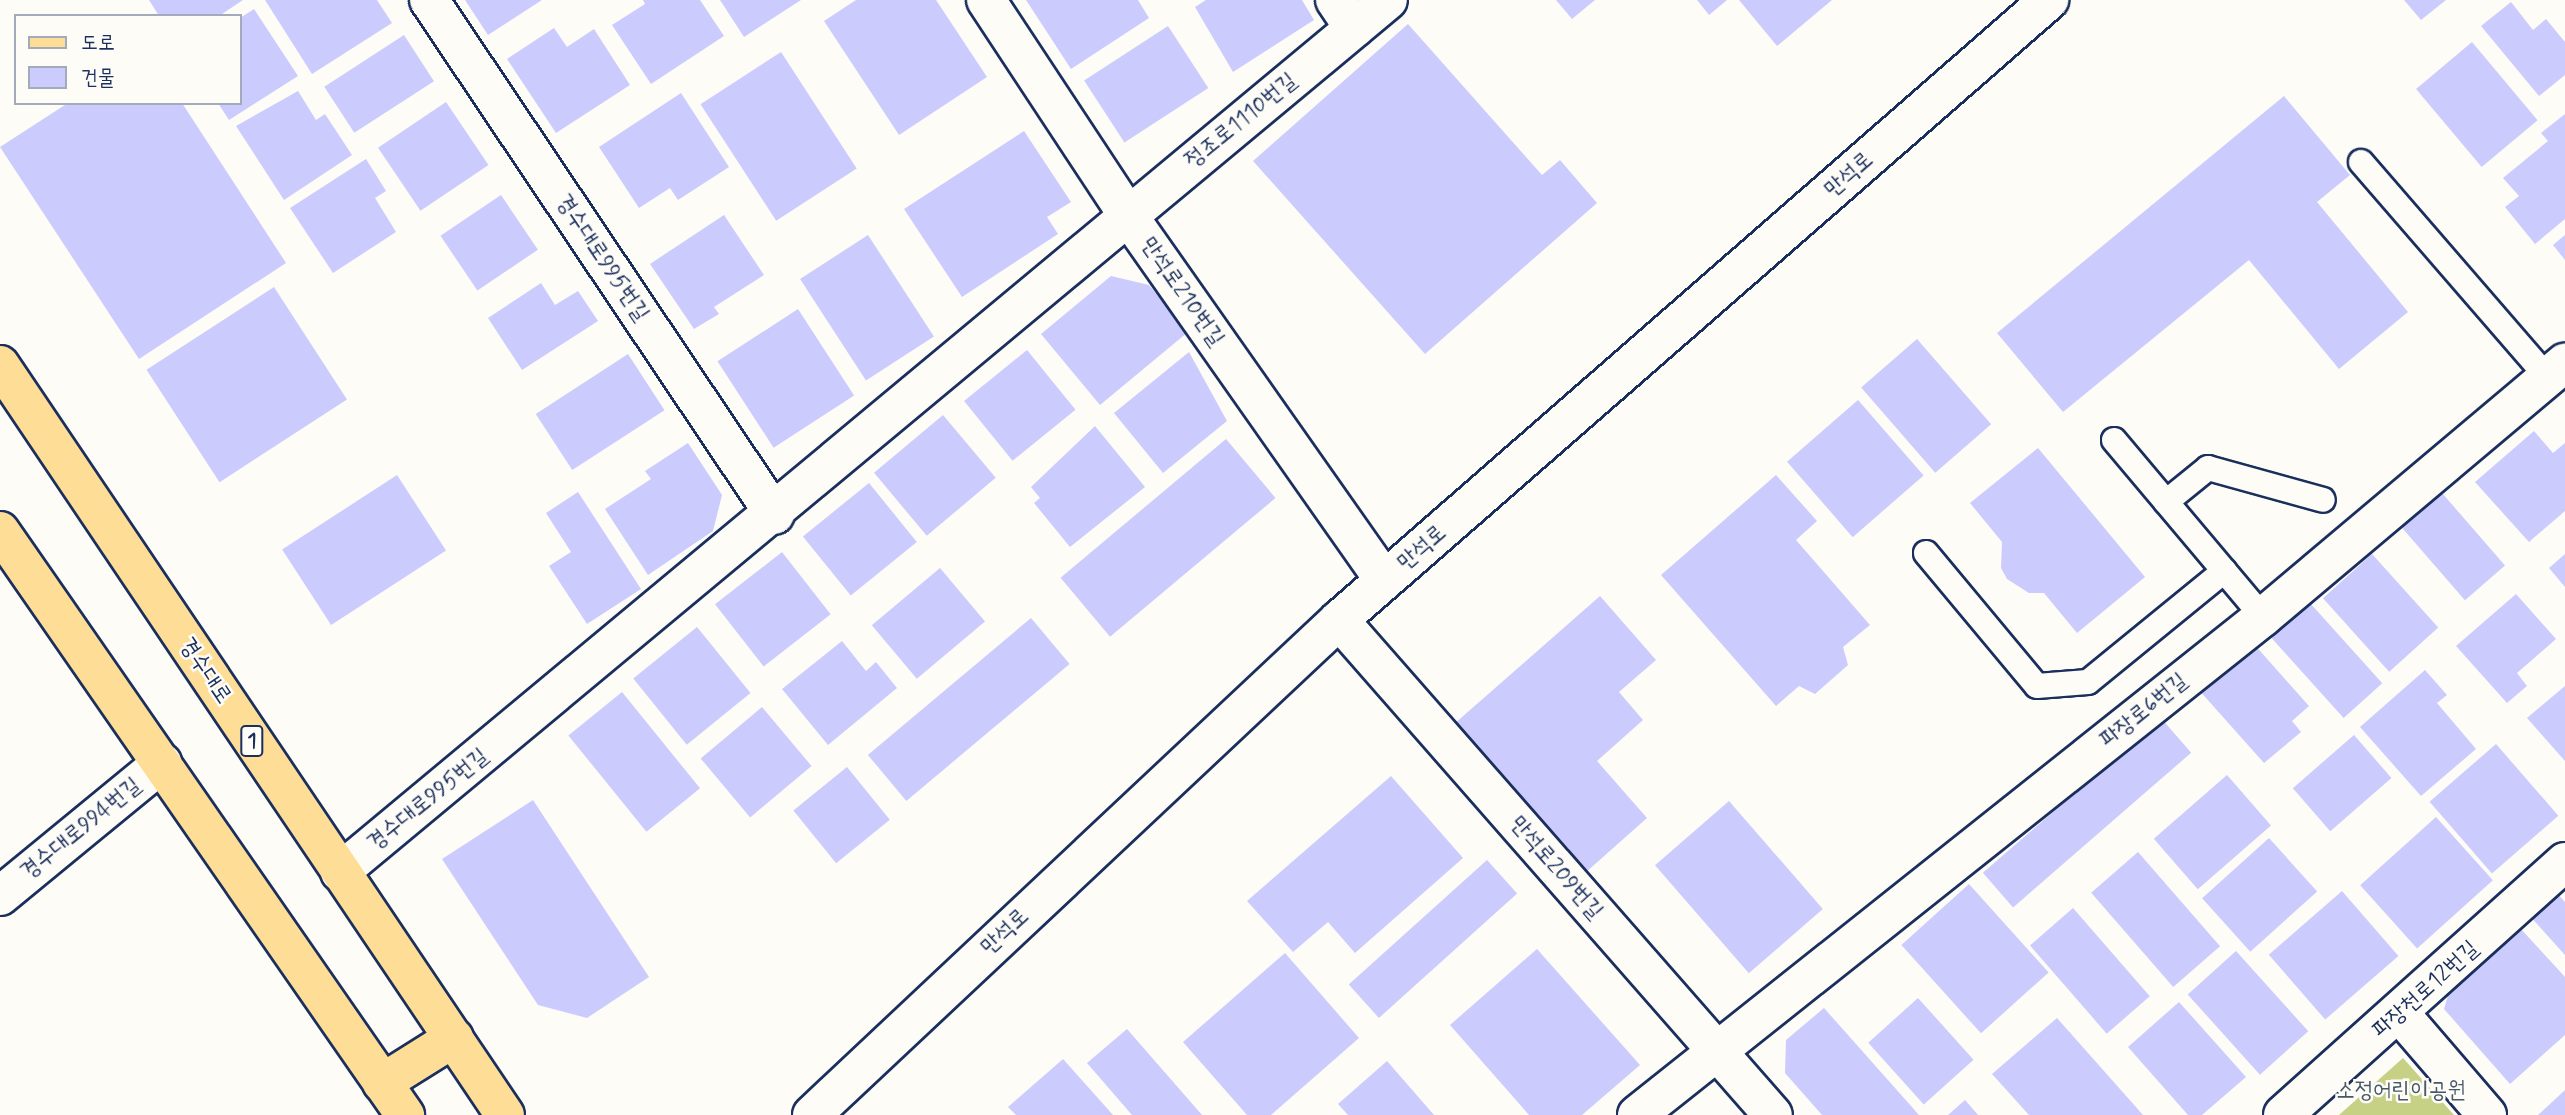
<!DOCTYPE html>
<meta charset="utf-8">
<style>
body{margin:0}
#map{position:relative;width:2565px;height:1115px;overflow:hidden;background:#fdfcf7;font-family:Mynerve,"Poor Story",sans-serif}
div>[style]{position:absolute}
.green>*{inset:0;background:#c6d185}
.building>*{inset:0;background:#cccbfe;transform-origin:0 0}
.roads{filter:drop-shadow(2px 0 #1b2f5e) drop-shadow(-2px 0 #1b2f5e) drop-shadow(0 2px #1b2f5e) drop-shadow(0 -2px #1b2f5e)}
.service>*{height:24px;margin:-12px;padding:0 12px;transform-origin:12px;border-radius:12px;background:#fdfcf7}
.minor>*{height:38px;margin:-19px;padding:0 19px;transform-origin:19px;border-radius:19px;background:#fdfcf7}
.secondary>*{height:38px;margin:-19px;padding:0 19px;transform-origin:19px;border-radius:19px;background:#fdfcf7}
.primary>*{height:38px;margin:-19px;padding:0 19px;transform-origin:19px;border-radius:19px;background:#fede96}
span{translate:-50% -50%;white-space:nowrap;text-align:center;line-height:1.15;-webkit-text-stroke:5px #fdfcf7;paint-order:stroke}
.shield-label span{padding:2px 5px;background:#fdfcf7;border:2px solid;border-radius:5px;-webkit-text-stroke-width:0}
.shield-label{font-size:21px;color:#1b2f5e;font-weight:700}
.street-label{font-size:23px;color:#1b2f5e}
.park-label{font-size:23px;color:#465868}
.legend{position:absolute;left:14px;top:14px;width:228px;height:91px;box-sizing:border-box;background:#fdfcf7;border:2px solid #a3aaba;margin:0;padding:9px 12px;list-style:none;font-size:21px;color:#1b2f5e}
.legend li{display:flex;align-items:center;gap:14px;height:35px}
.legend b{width:35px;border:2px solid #a3aaba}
</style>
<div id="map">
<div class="green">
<div style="clip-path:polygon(2403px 1058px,2454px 1115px,2339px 1115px)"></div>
</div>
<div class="building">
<div style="clip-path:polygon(149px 0,243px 0,219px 16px,159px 16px)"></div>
<div style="clip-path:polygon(265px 0,377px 0,392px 23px,312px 74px)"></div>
<div style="clip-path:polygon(465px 0,542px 0,488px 35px)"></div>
<div style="clip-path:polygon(643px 0,700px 0,724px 36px,651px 84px,612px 25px,645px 4px)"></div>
<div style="clip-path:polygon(720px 0,801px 0,744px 37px)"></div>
<div style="clip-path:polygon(856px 0,936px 0,987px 77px,899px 135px,824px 21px)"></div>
<div style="clip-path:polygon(1026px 0,1138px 0,1149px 18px,1071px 69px)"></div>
<div style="clip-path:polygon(1206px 0,1302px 0,1314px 20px,1233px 72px,1195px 7px)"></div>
<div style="clip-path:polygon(1556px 0,1595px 0,1572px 19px)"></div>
<div style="clip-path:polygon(1697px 0,1727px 0,1709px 15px)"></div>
<div style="clip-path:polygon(1739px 0,1832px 0,1777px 46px)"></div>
<div style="clip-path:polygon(2404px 0,2446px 0,2421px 20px)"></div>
<div style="clip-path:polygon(2511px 2px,2533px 30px,2546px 19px,2565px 42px,2565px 75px,2539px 96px,2481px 26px)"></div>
<div style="clip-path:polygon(254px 9px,298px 76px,229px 120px,218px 103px,240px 103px,240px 18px)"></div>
<div style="clip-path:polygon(1408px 24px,1542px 175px,1560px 160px,1597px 203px,1425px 354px,1253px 161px)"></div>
<div style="left:1168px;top:26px;width:74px;height:100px;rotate:57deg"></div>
<div style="clip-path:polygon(554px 28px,567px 47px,594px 29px,630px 85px,556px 133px,507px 59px)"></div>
<div style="left:404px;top:35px;width:55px;height:95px;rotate:57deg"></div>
<div style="left:2472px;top:42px;width:102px;height:73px;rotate:50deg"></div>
<div style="left:781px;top:52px;width:139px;height:96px;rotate:57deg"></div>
<div style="clip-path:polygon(298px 91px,316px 120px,325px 114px,352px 155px,284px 200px,236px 126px)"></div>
<div style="clip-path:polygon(681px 93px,729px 167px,678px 200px,670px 188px,639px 208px,599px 147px)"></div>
<div style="clip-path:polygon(2284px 96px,2350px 175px,2317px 202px,2408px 312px,2339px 369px,2249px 260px,2063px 412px,1997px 333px)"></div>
<div style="left:446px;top:102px;width:76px;height:82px;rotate:56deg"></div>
<div style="clip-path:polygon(68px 103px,182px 103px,286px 263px,139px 359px,0 147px)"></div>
<div style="clip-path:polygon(2565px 114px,2565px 219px,2535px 244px,2505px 207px,2519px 196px,2503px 178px,2548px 141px,2541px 133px)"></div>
<div style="clip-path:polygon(1024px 131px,1071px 202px,1047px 217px,1058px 234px,962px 297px,904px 209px)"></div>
<div style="clip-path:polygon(366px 159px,386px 191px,375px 198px,396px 232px,333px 273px,290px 208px)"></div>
<div style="left:501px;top:195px;width:66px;height:73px;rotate:56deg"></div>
<div style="clip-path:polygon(724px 215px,764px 275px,714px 307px,719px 314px,694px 329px,650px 264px)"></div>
<div style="left:868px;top:235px;width:121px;height:81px;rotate:57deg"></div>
<div style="clip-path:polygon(2565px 235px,2565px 260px,2553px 245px)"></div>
<div style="clip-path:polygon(1111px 276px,1149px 285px,1188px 332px,1100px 405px,1041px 334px)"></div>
<div style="clip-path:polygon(541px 283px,555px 305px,578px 291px,598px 321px,522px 370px,488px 318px)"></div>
<div style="left:274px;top:287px;width:134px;height:152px;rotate:57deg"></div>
<div style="left:798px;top:309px;width:103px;height:96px;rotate:57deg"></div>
<div style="left:1917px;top:339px;width:113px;height:74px;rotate:49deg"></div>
<div style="left:1027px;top:350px;width:77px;height:81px;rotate:51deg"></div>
<div style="clip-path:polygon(1189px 352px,1227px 421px,1163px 473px,1114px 413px)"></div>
<div style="left:628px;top:354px;width:67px;height:110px;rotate:57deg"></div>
<div style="left:1858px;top:400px;width:100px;height:94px;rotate:49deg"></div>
<div style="left:943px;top:415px;width:82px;height:90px;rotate:50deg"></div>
<div style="clip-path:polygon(1095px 426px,1145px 487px,1070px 547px,1034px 503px,1040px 498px,1031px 487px)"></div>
<div style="clip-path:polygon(2534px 431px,2553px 453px,2565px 443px,2565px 511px,2529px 542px,2475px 482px)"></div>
<div style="left:1226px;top:439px;width:77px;height:216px;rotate:50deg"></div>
<div style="clip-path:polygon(688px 443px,722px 495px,713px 531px,648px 575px,605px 509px,651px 479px,645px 471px)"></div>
<div style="clip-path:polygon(2038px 448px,2145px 577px,2077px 633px,2044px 593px,2029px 593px,2007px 579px,2001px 568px,2002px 542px,1970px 503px)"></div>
<div style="left:397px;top:475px;width:90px;height:137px;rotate:57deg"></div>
<div style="clip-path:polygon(1776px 475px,1817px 521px,1796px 540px,1870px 625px,1843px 647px,1848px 665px,1815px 694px,1799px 686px,1776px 706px,1661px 575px)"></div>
<div style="left:869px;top:483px;width:76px;height:85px;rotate:51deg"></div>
<div style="clip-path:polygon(578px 492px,641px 589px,587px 624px,549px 566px,571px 552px,546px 513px)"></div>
<div style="left:2442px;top:493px;width:96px;height:53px;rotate:49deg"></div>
<div style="left:782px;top:552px;width:79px;height:85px;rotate:52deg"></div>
<div style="left:2372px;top:554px;width:99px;height:66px;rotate:48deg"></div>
<div style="clip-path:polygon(2565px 554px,2565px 587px,2549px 568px)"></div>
<div style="left:940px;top:568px;width:70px;height:89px;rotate:50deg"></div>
<div style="clip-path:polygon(2516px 594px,2556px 639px,2517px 673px,2527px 686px,2507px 703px,2456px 646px)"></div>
<div style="clip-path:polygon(1600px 596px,1656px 660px,1619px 692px,1643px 720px,1597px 761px,1647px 818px,1585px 873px,1454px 724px)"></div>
<div style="left:2310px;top:603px;width:108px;height:52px;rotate:48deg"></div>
<div style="left:1031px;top:618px;width:60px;height:213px;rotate:50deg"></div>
<div style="left:697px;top:627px;width:85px;height:82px;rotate:51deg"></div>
<div style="clip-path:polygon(842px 641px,866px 671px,876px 662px,897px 688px,828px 745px,782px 689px)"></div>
<div style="clip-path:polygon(2253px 643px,2309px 706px,2292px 721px,2301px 732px,2264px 763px,2198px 689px)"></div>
<div style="clip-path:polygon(2425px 670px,2447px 695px,2437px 703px,2476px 749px,2421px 796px,2360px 727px)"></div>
<div style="clip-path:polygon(2565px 686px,2565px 761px,2527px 718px)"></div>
<div style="left:622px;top:692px;width:124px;height:69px;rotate:51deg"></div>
<div style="left:762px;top:707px;width:77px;height:80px;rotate:50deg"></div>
<div style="left:2161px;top:718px;width:46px;height:236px;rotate:49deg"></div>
<div style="left:2354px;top:735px;width:57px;height:81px;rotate:49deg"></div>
<div style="left:2496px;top:744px;width:95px;height:88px;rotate:49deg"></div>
<div style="left:847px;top:767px;width:68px;height:69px;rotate:51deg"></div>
<div style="left:2227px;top:775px;width:67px;height:97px;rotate:49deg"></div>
<div style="clip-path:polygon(1391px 776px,1463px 858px,1355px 953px,1328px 922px,1293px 952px,1247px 901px)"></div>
<div style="clip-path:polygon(533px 800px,649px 977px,587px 1018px,538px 1005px,442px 859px)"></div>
<div style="left:1729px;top:801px;width:143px;height:98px;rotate:49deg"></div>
<div style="left:2436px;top:817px;width:85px;height:102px;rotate:48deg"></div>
<div style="left:2269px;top:838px;width:72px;height:90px;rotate:48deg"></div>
<div style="left:2138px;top:852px;width:125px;height:62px;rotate:49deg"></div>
<div style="left:1487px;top:860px;width:45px;height:186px;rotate:48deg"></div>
<div style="left:1969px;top:884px;width:119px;height:91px;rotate:48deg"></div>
<div style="left:2342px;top:891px;width:86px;height:97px;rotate:49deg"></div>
<div style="clip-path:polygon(2555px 891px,2565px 902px,2565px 955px,2528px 914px)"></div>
<div style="left:2073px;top:908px;width:117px;height:57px;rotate:49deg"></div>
<div style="clip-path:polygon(2520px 928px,2565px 977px,2565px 1035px,2510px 1084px,2444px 1009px,2449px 992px)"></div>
<div style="clip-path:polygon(1537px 949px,1640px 1065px,1582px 1115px,1529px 1115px,1450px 1025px)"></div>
<div style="left:2236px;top:951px;width:108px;height:65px;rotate:48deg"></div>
<div style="clip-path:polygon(1285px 953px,1359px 1038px,1271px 1115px,1247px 1115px,1183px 1042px)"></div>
<div style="left:1918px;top:998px;width:83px;height:67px;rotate:48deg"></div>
<div style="clip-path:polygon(2179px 1002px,2246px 1077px,2202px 1115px,2188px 1115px,2128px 1047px)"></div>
<div style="clip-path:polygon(1824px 1008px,1919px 1115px,1822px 1115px,1785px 1073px,1786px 1040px)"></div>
<div style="clip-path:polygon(2057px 1018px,2143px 1115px,2029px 1115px,1992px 1074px)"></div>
<div style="clip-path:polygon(1127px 1029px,1202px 1115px,1132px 1115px,1087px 1063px)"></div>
<div style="clip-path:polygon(1063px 1059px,1113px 1115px,1016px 1115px,1008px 1107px)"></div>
<div style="clip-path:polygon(1387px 1061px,1434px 1115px,1348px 1115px,1338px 1104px)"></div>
<div style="clip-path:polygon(2565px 1090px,2565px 1115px,2538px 1115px)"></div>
<div style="clip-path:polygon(1965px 1100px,1978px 1115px,1948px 1115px)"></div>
</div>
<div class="roads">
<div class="service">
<div style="left:2361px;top:162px;width:284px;rotate:49.1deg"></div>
<div style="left:2114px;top:440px;width:231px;rotate:49.9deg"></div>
<div style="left:2166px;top:502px;width:54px;rotate:-39deg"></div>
<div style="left:2208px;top:468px;width:119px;rotate:15.5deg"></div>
<div style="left:1926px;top:553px;width:173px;rotate:50.2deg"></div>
<div style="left:2037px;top:686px;width:51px;rotate:-4.5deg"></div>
<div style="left:2088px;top:682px;width:176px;rotate:-39.2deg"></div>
</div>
<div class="minor">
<div style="left:429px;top:0;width:620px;rotate:56.11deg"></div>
<div style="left:986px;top:0;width:256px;rotate:56.6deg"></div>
<div style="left:1127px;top:214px;width:447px;rotate:54.9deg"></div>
<div style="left:1335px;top:0;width:34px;rotate:56deg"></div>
<div style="left:1339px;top:620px;width:658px;rotate:48.76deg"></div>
<div style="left:340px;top:872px;width:1363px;rotate:-39.76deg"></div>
<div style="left:0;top:896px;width:210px;rotate:-39.4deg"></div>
<div style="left:2401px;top:1015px;width:132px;rotate:49.3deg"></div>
<div style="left:1637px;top:1115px;width:800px;rotate:-38.5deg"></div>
<div style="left:2263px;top:617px;width:395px;rotate:-40.1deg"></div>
<div style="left:2283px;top:1115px;width:379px;rotate:-41.9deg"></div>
</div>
<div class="secondary">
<div style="left:812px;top:1115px;width:723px;rotate:-43.21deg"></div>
<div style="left:1339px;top:620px;width:943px;rotate:-41.13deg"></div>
</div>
<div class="primary">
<div style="left:0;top:365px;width:904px;rotate:56.05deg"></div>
<div style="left:0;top:531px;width:711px;rotate:55.26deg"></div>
<div style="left:382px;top:1083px;width:85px;rotate:-32deg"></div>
</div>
</div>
<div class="shield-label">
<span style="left:252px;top:741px">1</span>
</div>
<div class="street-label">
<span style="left:1241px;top:121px;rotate:-39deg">정조로1110번길</span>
<span style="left:1849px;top:175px;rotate:-41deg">만석로</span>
<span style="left:602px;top:258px;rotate:56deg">경수대로995번길</span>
<span style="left:1182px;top:292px;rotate:55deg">만석로210번길</span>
<span style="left:1422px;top:548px;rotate:-41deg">만석로</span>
<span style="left:205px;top:671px;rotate:56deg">경수대로</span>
<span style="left:2144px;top:711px;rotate:-39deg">파장로6번길</span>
<span style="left:428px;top:800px;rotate:-39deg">경수대로995번길</span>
<span style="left:81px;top:829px;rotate:-39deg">경수대로994번길</span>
<span style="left:1556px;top:868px;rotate:49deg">만석로209번길</span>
<span style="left:1005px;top:932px;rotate:-43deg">만석로</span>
<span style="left:2426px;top:990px;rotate:-42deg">파장천로12번길</span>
</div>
<div class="park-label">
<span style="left:2401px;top:1091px">소정어린이공원</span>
</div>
<ul class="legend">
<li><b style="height:9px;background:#fede96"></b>도로</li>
<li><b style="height:19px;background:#cccbfe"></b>건물</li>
</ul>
</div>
